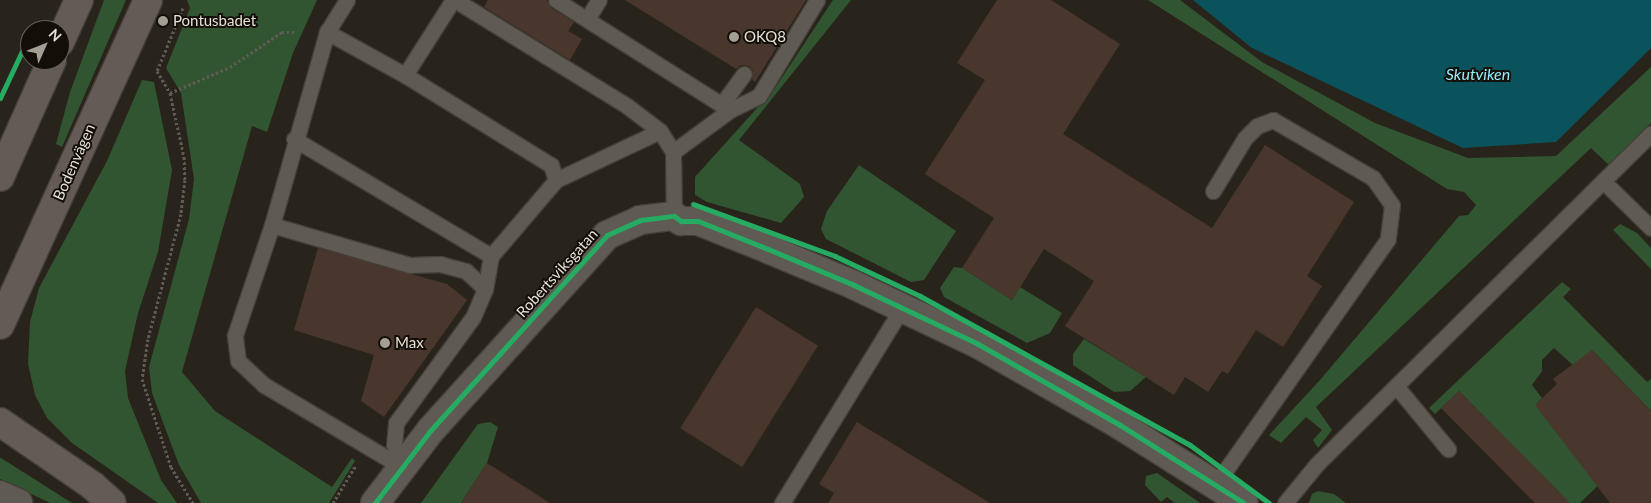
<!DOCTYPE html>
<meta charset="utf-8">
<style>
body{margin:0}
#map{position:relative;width:1651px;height:503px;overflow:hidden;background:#29241b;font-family:Lato,sans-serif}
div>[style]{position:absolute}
.green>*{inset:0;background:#315431}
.water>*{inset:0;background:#0a535d}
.building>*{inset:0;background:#49372e;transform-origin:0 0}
.path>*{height:3px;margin-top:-1.5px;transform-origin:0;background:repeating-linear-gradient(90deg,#5f5b55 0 2.5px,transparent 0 5px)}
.roads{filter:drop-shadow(1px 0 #443f38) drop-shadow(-1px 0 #443f38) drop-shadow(0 1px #443f38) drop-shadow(0 -1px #443f38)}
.lane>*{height:15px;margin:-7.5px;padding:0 7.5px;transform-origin:7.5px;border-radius:7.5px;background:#5f5a53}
.street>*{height:28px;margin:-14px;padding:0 14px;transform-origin:14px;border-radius:14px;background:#5f5a53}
.secondary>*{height:28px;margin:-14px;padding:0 14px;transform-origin:14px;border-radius:14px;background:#5f5a53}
.primary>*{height:28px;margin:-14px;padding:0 14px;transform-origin:14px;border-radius:14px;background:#655b55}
.cycleway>*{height:5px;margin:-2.5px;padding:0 2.5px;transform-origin:2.5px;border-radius:2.5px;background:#26ab63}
.dots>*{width:14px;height:14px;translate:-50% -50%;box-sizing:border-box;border:2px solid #130f08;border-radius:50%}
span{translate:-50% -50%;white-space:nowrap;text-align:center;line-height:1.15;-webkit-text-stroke:4px #130f08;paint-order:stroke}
.poi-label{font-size:15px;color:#e6e0d6}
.left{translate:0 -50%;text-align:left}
.street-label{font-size:15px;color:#e6e0d6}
.water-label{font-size:16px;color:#94eefd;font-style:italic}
.north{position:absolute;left:20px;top:20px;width:50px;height:50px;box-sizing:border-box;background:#130f08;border:1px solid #67635a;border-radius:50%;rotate:46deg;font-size:14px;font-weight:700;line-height:20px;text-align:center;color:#e6e0d6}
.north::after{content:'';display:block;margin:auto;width:18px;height:22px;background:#a49e95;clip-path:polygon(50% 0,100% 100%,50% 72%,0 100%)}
</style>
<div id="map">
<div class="green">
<div style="clip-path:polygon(104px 0,126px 0,62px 147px,56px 144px,70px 92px)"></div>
<div style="clip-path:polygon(187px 0,317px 0,293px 53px,267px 132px,252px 126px,182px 372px,215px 411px,332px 487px,352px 458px,355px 461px,329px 503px,201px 503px,179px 465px,152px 393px,149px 367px,189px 219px,194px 179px,181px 93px,166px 68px,190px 8px)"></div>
<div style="clip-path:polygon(833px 0,851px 0,739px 140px,800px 184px,804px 197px,781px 223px,707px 202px,695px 195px,695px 177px,775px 88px)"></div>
<div style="clip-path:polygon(1148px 0,1180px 0,1262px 62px,1375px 123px,1468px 158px,1556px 156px,1651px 67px,1651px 123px,1609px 165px,1591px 148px,1316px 407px,1332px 430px,1318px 448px,1313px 440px,1322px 430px,1306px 417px,1281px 443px,1269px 435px,1320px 380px,1459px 216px,1468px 215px,1476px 205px,1464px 192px,1447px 189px)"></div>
<div style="clip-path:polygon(142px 80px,154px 82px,172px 170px,158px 252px,138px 313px,125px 371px,128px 398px,161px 480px,177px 503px,158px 503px,72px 443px,47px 418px,35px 395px,28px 364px,30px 322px,39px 288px,107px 161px)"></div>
<div style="clip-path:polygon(859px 165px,956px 231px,924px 280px,911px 282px,826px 239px,821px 229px,827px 211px)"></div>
<div style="clip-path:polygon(1620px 224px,1637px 233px,1651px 248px,1651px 269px,1613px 230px)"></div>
<div style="clip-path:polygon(954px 267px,962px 268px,1012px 300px,1020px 287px,1062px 313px,1050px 333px,1027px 343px,944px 297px,940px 288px)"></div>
<div style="clip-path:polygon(1562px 282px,1571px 289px,1563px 297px,1647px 382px,1651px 379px,1651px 411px,1592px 350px,1574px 366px,1554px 348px,1542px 360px,1542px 371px,1532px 385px,1542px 398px,1537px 403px,1606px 478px,1580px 503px,1548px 503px,1559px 492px,1459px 391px,1435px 414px,1429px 408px)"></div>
<div style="clip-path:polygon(1084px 339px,1146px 377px,1130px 391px,1114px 392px,1073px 365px,1073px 354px)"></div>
<div style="clip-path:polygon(490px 422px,498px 427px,487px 463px,461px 503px,421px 503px,478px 424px)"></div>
<div style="clip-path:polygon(0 458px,1px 458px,72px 503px,50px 503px,0 479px)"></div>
<div style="clip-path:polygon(1157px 473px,1200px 503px,1175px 503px,1167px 497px,1161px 502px,1145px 485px,1146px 476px)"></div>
<div style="clip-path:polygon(1318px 491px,1334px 494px,1346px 503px,1309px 503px,1312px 494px)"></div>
</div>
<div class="water">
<div style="clip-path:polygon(1193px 0,1651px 0,1651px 48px,1556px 142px,1463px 148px,1252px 48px)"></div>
</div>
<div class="building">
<div style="clip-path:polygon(488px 0,547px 0,551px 8px,574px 22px,568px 31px,582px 39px,570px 60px,484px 7px)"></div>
<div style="clip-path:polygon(625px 0,806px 0,755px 82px,752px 79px,753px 71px,749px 66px,741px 65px,736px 69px)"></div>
<div style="clip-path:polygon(997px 0,1051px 0,1120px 44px,1063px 134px,1212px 228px,1265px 145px,1354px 202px,1307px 276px,1322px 286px,1283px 347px,1256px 330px,1228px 374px,1222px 371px,1208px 392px,1185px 377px,1174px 395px,1065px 326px,1094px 281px,1044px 249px,1012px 300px,962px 268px,994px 218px,925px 174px,985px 80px,957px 63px)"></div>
<div style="clip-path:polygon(318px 248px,447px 284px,467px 300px,384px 417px,361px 401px,374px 355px,294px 330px)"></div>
<div style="left:756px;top:307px;width:73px;height:143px;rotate:32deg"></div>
<div style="clip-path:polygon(1592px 350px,1651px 411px,1651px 503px,1610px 503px,1535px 405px,1557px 384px,1553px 379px)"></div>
<div style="clip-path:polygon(1459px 391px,1570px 503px,1535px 503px,1441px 408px)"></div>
<div style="clip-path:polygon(857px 422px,990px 503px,828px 503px,834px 493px,819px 484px)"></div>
<div style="clip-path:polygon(487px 463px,550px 503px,461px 503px)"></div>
</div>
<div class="path">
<div style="left:183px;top:8px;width:68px;rotate:112.4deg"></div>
<div style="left:157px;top:71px;width:26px;rotate:59deg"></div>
<div style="left:170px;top:93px;width:66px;rotate:77.7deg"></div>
<div style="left:184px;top:157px;width:23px;rotate:88deg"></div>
<div style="left:185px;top:180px;width:34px;rotate:97deg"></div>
<div style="left:181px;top:214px;width:129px;rotate:104.8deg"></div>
<div style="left:148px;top:339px;width:40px;rotate:98.5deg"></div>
<div style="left:142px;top:379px;width:93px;rotate:71.8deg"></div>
<div style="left:171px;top:467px;width:42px;rotate:58.6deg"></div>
<div style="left:170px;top:93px;width:65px;rotate:-23.4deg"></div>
<div style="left:230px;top:67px;width:63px;rotate:-33.9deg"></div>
<div style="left:282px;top:32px;width:14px"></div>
<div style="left:333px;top:503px;width:44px;rotate:-58.8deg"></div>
</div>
<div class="roads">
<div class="lane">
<div style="left:455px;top:0;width:202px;rotate:31.6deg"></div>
<div style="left:627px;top:106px;width:41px;rotate:37.1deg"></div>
<div style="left:660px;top:131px;width:25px;rotate:58deg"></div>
<div style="left:673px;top:152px;width:64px;rotate:89.1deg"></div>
<div style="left:556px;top:0;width:206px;rotate:32.3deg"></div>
<div style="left:587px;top:19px;width:22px;rotate:-58deg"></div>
<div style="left:327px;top:32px;width:38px;rotate:-58deg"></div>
<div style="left:405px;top:75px;width:89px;rotate:-57.4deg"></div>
<div style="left:722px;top:104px;width:37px;rotate:-54deg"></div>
<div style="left:294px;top:139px;width:229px;rotate:30.7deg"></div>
<div style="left:673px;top:152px;width:71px;rotate:-36.4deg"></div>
<div style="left:730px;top:110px;width:32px;rotate:-26deg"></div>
<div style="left:759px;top:96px;width:112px;rotate:-58.9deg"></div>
<div style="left:556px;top:180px;width:115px;rotate:-25.2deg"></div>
<div style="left:1603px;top:181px;width:67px;rotate:44.4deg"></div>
<div style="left:1213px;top:191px;width:62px;rotate:-58.9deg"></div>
<div style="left:1245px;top:138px;width:17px;rotate:-45deg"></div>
<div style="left:1257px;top:126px;width:17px;rotate:-21deg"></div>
<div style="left:1273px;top:120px;width:116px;rotate:30.1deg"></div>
<div style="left:1373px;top:178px;width:33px;rotate:55deg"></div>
<div style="left:1392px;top:205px;width:34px;rotate:97deg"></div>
<div style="left:1388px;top:239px;width:301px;rotate:125.1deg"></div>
<div style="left:272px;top:225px;width:144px;rotate:16.2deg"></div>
<div style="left:410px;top:265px;width:30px;rotate:-2deg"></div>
<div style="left:440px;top:264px;width:27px;rotate:15deg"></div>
<div style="left:466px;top:271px;width:26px;rotate:43deg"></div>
<div style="left:485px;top:289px;width:30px;rotate:113deg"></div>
<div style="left:473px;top:317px;width:131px;rotate:126deg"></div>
<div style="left:396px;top:423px;width:22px;rotate:95deg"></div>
<div style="left:394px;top:445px;width:23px;rotate:70deg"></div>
<div style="left:1396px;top:386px;width:82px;rotate:50.5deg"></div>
<div style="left:402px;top:467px;width:161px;rotate:-149.3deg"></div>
<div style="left:264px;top:385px;width:35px;rotate:-137deg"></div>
<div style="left:238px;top:361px;width:26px;rotate:-97deg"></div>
<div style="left:235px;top:335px;width:116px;rotate:-71.4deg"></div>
<div style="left:272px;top:225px;width:201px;rotate:-74.1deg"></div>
<div style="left:327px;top:32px;width:89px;rotate:28.9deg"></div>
<div style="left:405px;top:75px;width:172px;rotate:31.7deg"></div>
<div style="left:551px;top:165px;width:16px;rotate:72deg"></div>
<div style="left:556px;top:180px;width:100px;rotate:130.5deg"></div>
<div style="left:491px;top:256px;width:34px;rotate:100deg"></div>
<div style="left:782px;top:503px;width:229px;rotate:-58.4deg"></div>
<div style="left:1285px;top:503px;width:50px;rotate:-50.6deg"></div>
<div style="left:1317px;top:464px;width:470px;rotate:-44.7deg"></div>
</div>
<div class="street">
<div style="left:375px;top:503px;width:91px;rotate:-52.6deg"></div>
<div style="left:430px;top:431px;width:264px;rotate:-47.9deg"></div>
<div style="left:607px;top:235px;width:36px;rotate:-24deg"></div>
<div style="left:640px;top:220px;width:34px;rotate:-7deg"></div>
<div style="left:674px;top:216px;width:9px;rotate:36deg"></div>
<div style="left:681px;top:221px;width:17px"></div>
<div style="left:698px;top:221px;width:75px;rotate:21.8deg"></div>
<div style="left:768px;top:249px;width:93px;rotate:22.7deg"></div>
<div style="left:854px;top:285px;width:137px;rotate:25.4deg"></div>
<div style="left:978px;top:344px;width:163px;rotate:29.7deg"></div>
<div style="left:1120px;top:425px;width:146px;rotate:32.2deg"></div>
</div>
<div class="secondary">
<div style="left:0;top:495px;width:20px;rotate:24deg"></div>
</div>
<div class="primary">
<div style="left:60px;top:42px;width:46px;rotate:-65.7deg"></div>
<div style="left:0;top:177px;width:128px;rotate:-66deg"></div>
<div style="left:0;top:325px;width:357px;rotate:-65.5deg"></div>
<div style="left:0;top:422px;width:113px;rotate:34.5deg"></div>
<div style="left:93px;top:486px;width:25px;rotate:42deg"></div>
</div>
</div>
<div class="cycleway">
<div style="left:0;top:98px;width:71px;rotate:-64.9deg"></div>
<div style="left:693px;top:204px;width:151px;rotate:20.1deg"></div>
<div style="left:835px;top:256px;width:94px;rotate:25.2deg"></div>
<div style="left:920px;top:296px;width:308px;rotate:28.9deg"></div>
<div style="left:1190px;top:445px;width:98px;rotate:36.3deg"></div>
<div style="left:375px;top:503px;width:91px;rotate:-52.6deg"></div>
<div style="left:430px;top:431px;width:264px;rotate:-47.9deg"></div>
<div style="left:607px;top:235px;width:36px;rotate:-24deg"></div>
<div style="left:640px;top:220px;width:34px;rotate:-7deg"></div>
<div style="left:674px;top:216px;width:9px;rotate:36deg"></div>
<div style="left:681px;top:221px;width:17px"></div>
<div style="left:698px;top:221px;width:75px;rotate:21.8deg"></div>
<div style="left:768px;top:249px;width:93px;rotate:22.7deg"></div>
<div style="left:854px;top:285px;width:137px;rotate:25.4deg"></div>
<div style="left:978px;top:344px;width:163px;rotate:29.7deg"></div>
<div style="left:1120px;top:425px;width:146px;rotate:32.2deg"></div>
</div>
<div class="dots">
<div style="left:163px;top:21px;background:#a49e95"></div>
<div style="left:734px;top:37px;background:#a49e95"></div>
<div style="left:385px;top:343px;background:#a49e95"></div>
</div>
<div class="poi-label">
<span class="left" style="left:173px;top:21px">Pontusbadet</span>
<span class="left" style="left:744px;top:37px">OKQ8</span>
<span class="left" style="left:395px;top:343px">Max</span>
</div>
<div class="street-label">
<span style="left:74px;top:162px;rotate:-66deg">Bodenvägen</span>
<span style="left:557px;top:273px;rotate:-48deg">Robertsviksgatan</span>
</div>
<div class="water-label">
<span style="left:1478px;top:74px">Skutviken</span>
</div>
<div class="north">N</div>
</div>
